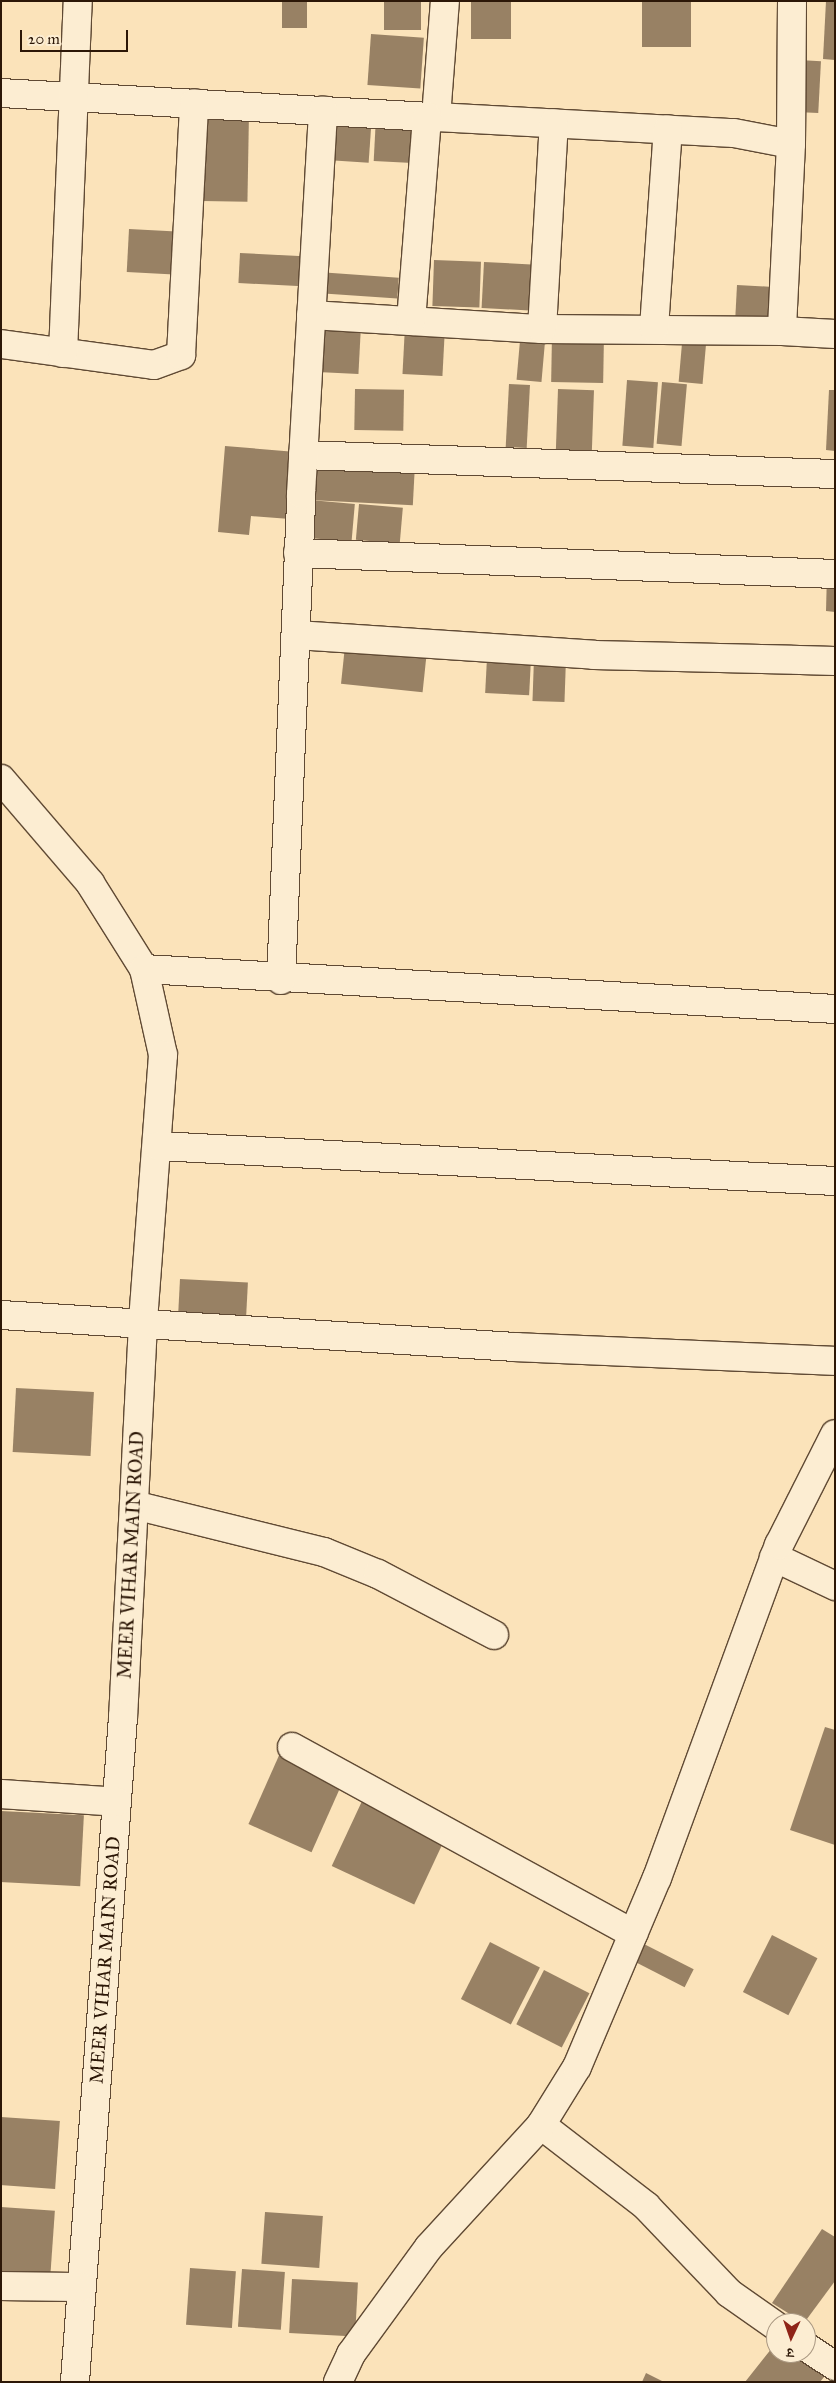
<!DOCTYPE html>
<meta charset="utf-8">
<style>
body{margin:0}
#map{position:relative;width:836px;height:2383px;overflow:hidden;background:#fbe3ba;font-family:"IM FELL Great Primer","Noto Serif Devanagari",serif}
div>[style]{position:absolute}
.building>*{inset:0;background:#988164;transform-origin:0 0}
.roads{filter:drop-shadow(1px 0 #604a34) drop-shadow(-1px 0 #604a34) drop-shadow(0 1px #604a34) drop-shadow(0 -1px #604a34)}
.street>*{height:28px;margin:-14px;padding:0 14px;transform-origin:14px;border-radius:14px;background:#fcedd2}
span{translate:-50% -50%;white-space:nowrap;text-align:center;line-height:1.15;-webkit-text-stroke:4.5px #fcedd2;paint-order:stroke}
.street-label{font-size:19px;color:#2c1707}
.frame{position:absolute;inset:0;border:2px solid #2c1707;pointer-events:none}
.north{position:absolute;left:766px;top:2313px;width:50px;height:50px;box-sizing:border-box;background:#fcedd2;border:1px solid #a99781;border-radius:50%;rotate:183deg;font-size:14px;font-weight:700;line-height:20px;text-align:center;color:#2c1707}
.north::after{content:'';display:block;margin:auto;width:18px;height:22px;background:#8f2418;clip-path:polygon(50% 0,100% 100%,50% 72%,0 100%)}
.scale{position:absolute;left:20px;top:30px;width:108px;height:22px;box-sizing:border-box;border:2px solid #2c1707;border-top:0;padding-left:6px;font-size:15px;line-height:18px;white-space:nowrap;color:#2c1707;-webkit-text-stroke:4px #fcedd2;paint-order:stroke}
</style>
<div id="map">
<div class="building">
<div style="left:282px;top:1px;width:25px;height:27px"></div>
<div style="left:384px;top:1px;width:37px;height:29px"></div>
<div style="left:471px;top:1px;width:40px;height:38px"></div>
<div style="left:642px;top:1px;width:49px;height:46px"></div>
<div style="clip-path:polygon(826px 1px,835px 1px,835px 60px,823px 59px)"></div>
<div style="left:371px;top:34px;width:53px;height:51px;rotate:4deg"></div>
<div style="left:799px;top:60px;width:22px;height:52px;rotate:3deg"></div>
<div style="left:204px;top:112px;width:45px;height:89px;rotate:1deg"></div>
<div style="left:330px;top:113px;width:42px;height:47px;rotate:4deg"></div>
<div style="left:376px;top:117px;width:39px;height:44px;rotate:3deg"></div>
<div style="left:129px;top:229px;width:52px;height:43px;rotate:3deg"></div>
<div style="left:240px;top:253px;width:64px;height:30px;rotate:3deg"></div>
<div style="left:434px;top:260px;width:47px;height:46px;rotate:2deg"></div>
<div style="left:484px;top:262px;width:52px;height:46px;rotate:3deg"></div>
<div style="left:318px;top:272px;width:81px;height:21px;rotate:4deg"></div>
<div style="left:737px;top:285px;width:36px;height:36px;rotate:3deg"></div>
<div style="left:320px;top:324px;width:41px;height:48px;rotate:3deg"></div>
<div style="left:405px;top:326px;width:40px;height:48px;rotate:3deg"></div>
<div style="left:521px;top:329px;width:25px;height:51px;rotate:5deg"></div>
<div style="left:683px;top:332px;width:24px;height:50px;rotate:5deg"></div>
<div style="left:552px;top:334px;width:52px;height:48px;rotate:1deg"></div>
<div style="left:627px;top:380px;width:31px;height:66px;rotate:4deg"></div>
<div style="left:662px;top:382px;width:25px;height:62px;rotate:5deg"></div>
<div style="left:509px;top:384px;width:21px;height:63px;rotate:3deg"></div>
<div style="left:355px;top:389px;width:49px;height:41px;rotate:1deg"></div>
<div style="left:558px;top:389px;width:36px;height:63px;rotate:2deg"></div>
<div style="clip-path:polygon(829px 390px,835px 390px,835px 451px,826px 450px)"></div>
<div style="clip-path:polygon(225px 446px,296px 452px,290px 519px,251px 516px,249px 535px,218px 532px)"></div>
<div style="left:312px;top:461px;width:103px;height:39px;rotate:3deg"></div>
<div style="left:310px;top:500px;width:45px;height:38px;rotate:5deg"></div>
<div style="left:359px;top:504px;width:44px;height:36px;rotate:5deg"></div>
<div style="clip-path:polygon(827px 573px,835px 574px,835px 612px,826px 611px)"></div>
<div style="left:345px;top:646px;width:82px;height:38px;rotate:6deg"></div>
<div style="left:487px;top:658px;width:44px;height:35px;rotate:3deg"></div>
<div style="left:534px;top:658px;width:32px;height:43px;rotate:2deg"></div>
<div style="left:180px;top:1279px;width:68px;height:40px;rotate:3deg"></div>
<div style="left:16px;top:1388px;width:78px;height:64px;rotate:3deg"></div>
<div style="clip-path:polygon(825px 1727px,835px 1730px,835px 1845px,790px 1830px)"></div>
<div style="left:281px;top:1751px;width:69px;height:80px;rotate:24deg"></div>
<div style="left:363px;top:1799px;width:91px;height:74px;rotate:25deg"></div>
<div style="left:1px;top:1811px;width:83px;height:71px;rotate:3deg"></div>
<div style="left:772px;top:1935px;width:51px;height:64px;rotate:27deg"></div>
<div style="left:490px;top:1942px;width:56px;height:64px;rotate:27deg"></div>
<div style="left:642px;top:1943px;width:58px;height:20px;rotate:27deg"></div>
<div style="left:544px;top:1970px;width:51px;height:61px;rotate:27deg"></div>
<div style="left:1px;top:2117px;width:59px;height:68px;rotate:4deg"></div>
<div style="left:1px;top:2207px;width:54px;height:68px;rotate:4deg"></div>
<div style="left:265px;top:2212px;width:58px;height:52px;rotate:4deg"></div>
<div style="clip-path:polygon(822px 2229px,835px 2237px,835px 2281px,804px 2323px,772px 2303px)"></div>
<div style="left:190px;top:2268px;width:46px;height:57px;rotate:4deg"></div>
<div style="left:242px;top:2269px;width:43px;height:58px;rotate:4deg"></div>
<div style="left:292px;top:2279px;width:66px;height:54px;rotate:3deg"></div>
<div style="clip-path:polygon(776px 2343px,776px 2353px,804px 2353px,828px 2372px,820px 2382px,745px 2382px)"></div>
<div style="clip-path:polygon(646px 2373px,664px 2382px,642px 2382px)"></div>
</div>
<div class="roads">
<div class="street">
<div style="left:1px;top:93px;width:436px;rotate:3.2deg"></div>
<div style="left:436px;top:117px;width:116px;rotate:-85.6deg"></div>
<div style="left:436px;top:117px;width:298px;rotate:3.1deg"></div>
<div style="left:734px;top:133px;width:58px;rotate:10.9deg"></div>
<div style="left:791px;top:144px;width:187px;rotate:92.8deg"></div>
<div style="left:782px;top:331px;width:53px;rotate:3.2deg"></div>
<div style="left:791px;top:144px;width:143px;rotate:-89.6deg"></div>
<div style="left:311px;top:315px;width:231px;rotate:3.5deg"></div>
<div style="left:542px;top:329px;width:240px;rotate:0.5deg"></div>
<div style="left:411px;top:321px;width:205px;rotate:-85.5deg"></div>
<div style="left:654px;top:328px;width:199px;rotate:-86deg"></div>
<div style="left:542px;top:329px;width:206px;rotate:-86.7deg"></div>
<div style="left:1px;top:344px;width:154px;rotate:7.8deg"></div>
<div style="left:154px;top:365px;width:29px;rotate:-20deg"></div>
<div style="left:181px;top:355px;width:252px;rotate:-87deg"></div>
<div style="left:63px;top:353px;width:352px;rotate:-87.6deg"></div>
<div style="left:303px;top:455px;width:532px;rotate:2.05deg"></div>
<div style="left:298px;top:553px;width:537px;rotate:2.24deg"></div>
<div style="left:296px;top:635px;width:299px;rotate:3.8deg"></div>
<div style="left:594px;top:655px;width:241px;rotate:1.4deg"></div>
<div style="left:1px;top:779px;width:137px;rotate:49.4deg"></div>
<div style="left:90px;top:883px;width:102px;rotate:57.9deg"></div>
<div style="left:144px;top:969px;width:88px;rotate:77.5deg"></div>
<div style="left:163px;top:1055px;width:270px;rotate:94.3deg"></div>
<div style="left:143px;top:1324px;width:394px;rotate:92.9deg"></div>
<div style="left:123px;top:1717px;width:667px;rotate:94.13deg"></div>
<div style="left:144px;top:969px;width:692px;rotate:3.31deg"></div>
<div style="left:281px;top:980px;width:486px;rotate:-87.6deg"></div>
<div style="left:301px;top:494px;width:384px;rotate:-86.7deg"></div>
<div style="left:158px;top:1146px;width:678px;rotate:2.96deg"></div>
<div style="left:1px;top:1315px;width:516px;rotate:3.56deg"></div>
<div style="left:516px;top:1347px;width:319px;rotate:2.5deg"></div>
<div style="left:134px;top:1505px;width:196px;rotate:13.9deg"></div>
<div style="left:324px;top:1552px;width:58px;rotate:22.2deg"></div>
<div style="left:378px;top:1574px;width:131px;rotate:27.7deg"></div>
<div style="left:774px;top:1557px;width:68px;rotate:25.4deg"></div>
<div style="left:292px;top:1747px;width:389px;rotate:28.7deg"></div>
<div style="left:1px;top:1794px;width:116px;rotate:3.9deg"></div>
<div style="left:541px;top:2125px;width:133px;rotate:37.6deg"></div>
<div style="left:646px;top:2206px;width:120px;rotate:46.3deg"></div>
<div style="left:729px;top:2293px;width:57px;rotate:35.1deg"></div>
<div style="left:1px;top:2286px;width:80px;rotate:0.7deg"></div>
<div style="left:806px;top:2347px;width:35px;rotate:33deg"></div>
<div style="left:338px;top:2382px;width:31px;rotate:-65deg"></div>
<div style="left:351px;top:2354px;width:132px;rotate:-53.9deg"></div>
<div style="left:429px;top:2247px;width:166px;rotate:-47.4deg"></div>
<div style="left:541px;top:2125px;width:68px;rotate:-58.2deg"></div>
<div style="left:577px;top:2067px;width:205px;rotate:-67.1deg"></div>
<div style="left:657px;top:1878px;width:355px;rotate:-69.9deg"></div>
<div style="left:779px;top:1545px;width:124px;rotate:-63.2deg"></div>
</div>
</div>
<div class="street-label">
<span style="left:131px;top:1555px;rotate:-87deg">MEER VIHAR MAIN ROAD</span>
<span style="left:105px;top:1960px;rotate:-86deg">MEER VIHAR MAIN ROAD</span>
</div>
<div class="frame"></div>
<div class="north">उ</div>
<div class="scale">20 m</div>
</div>
